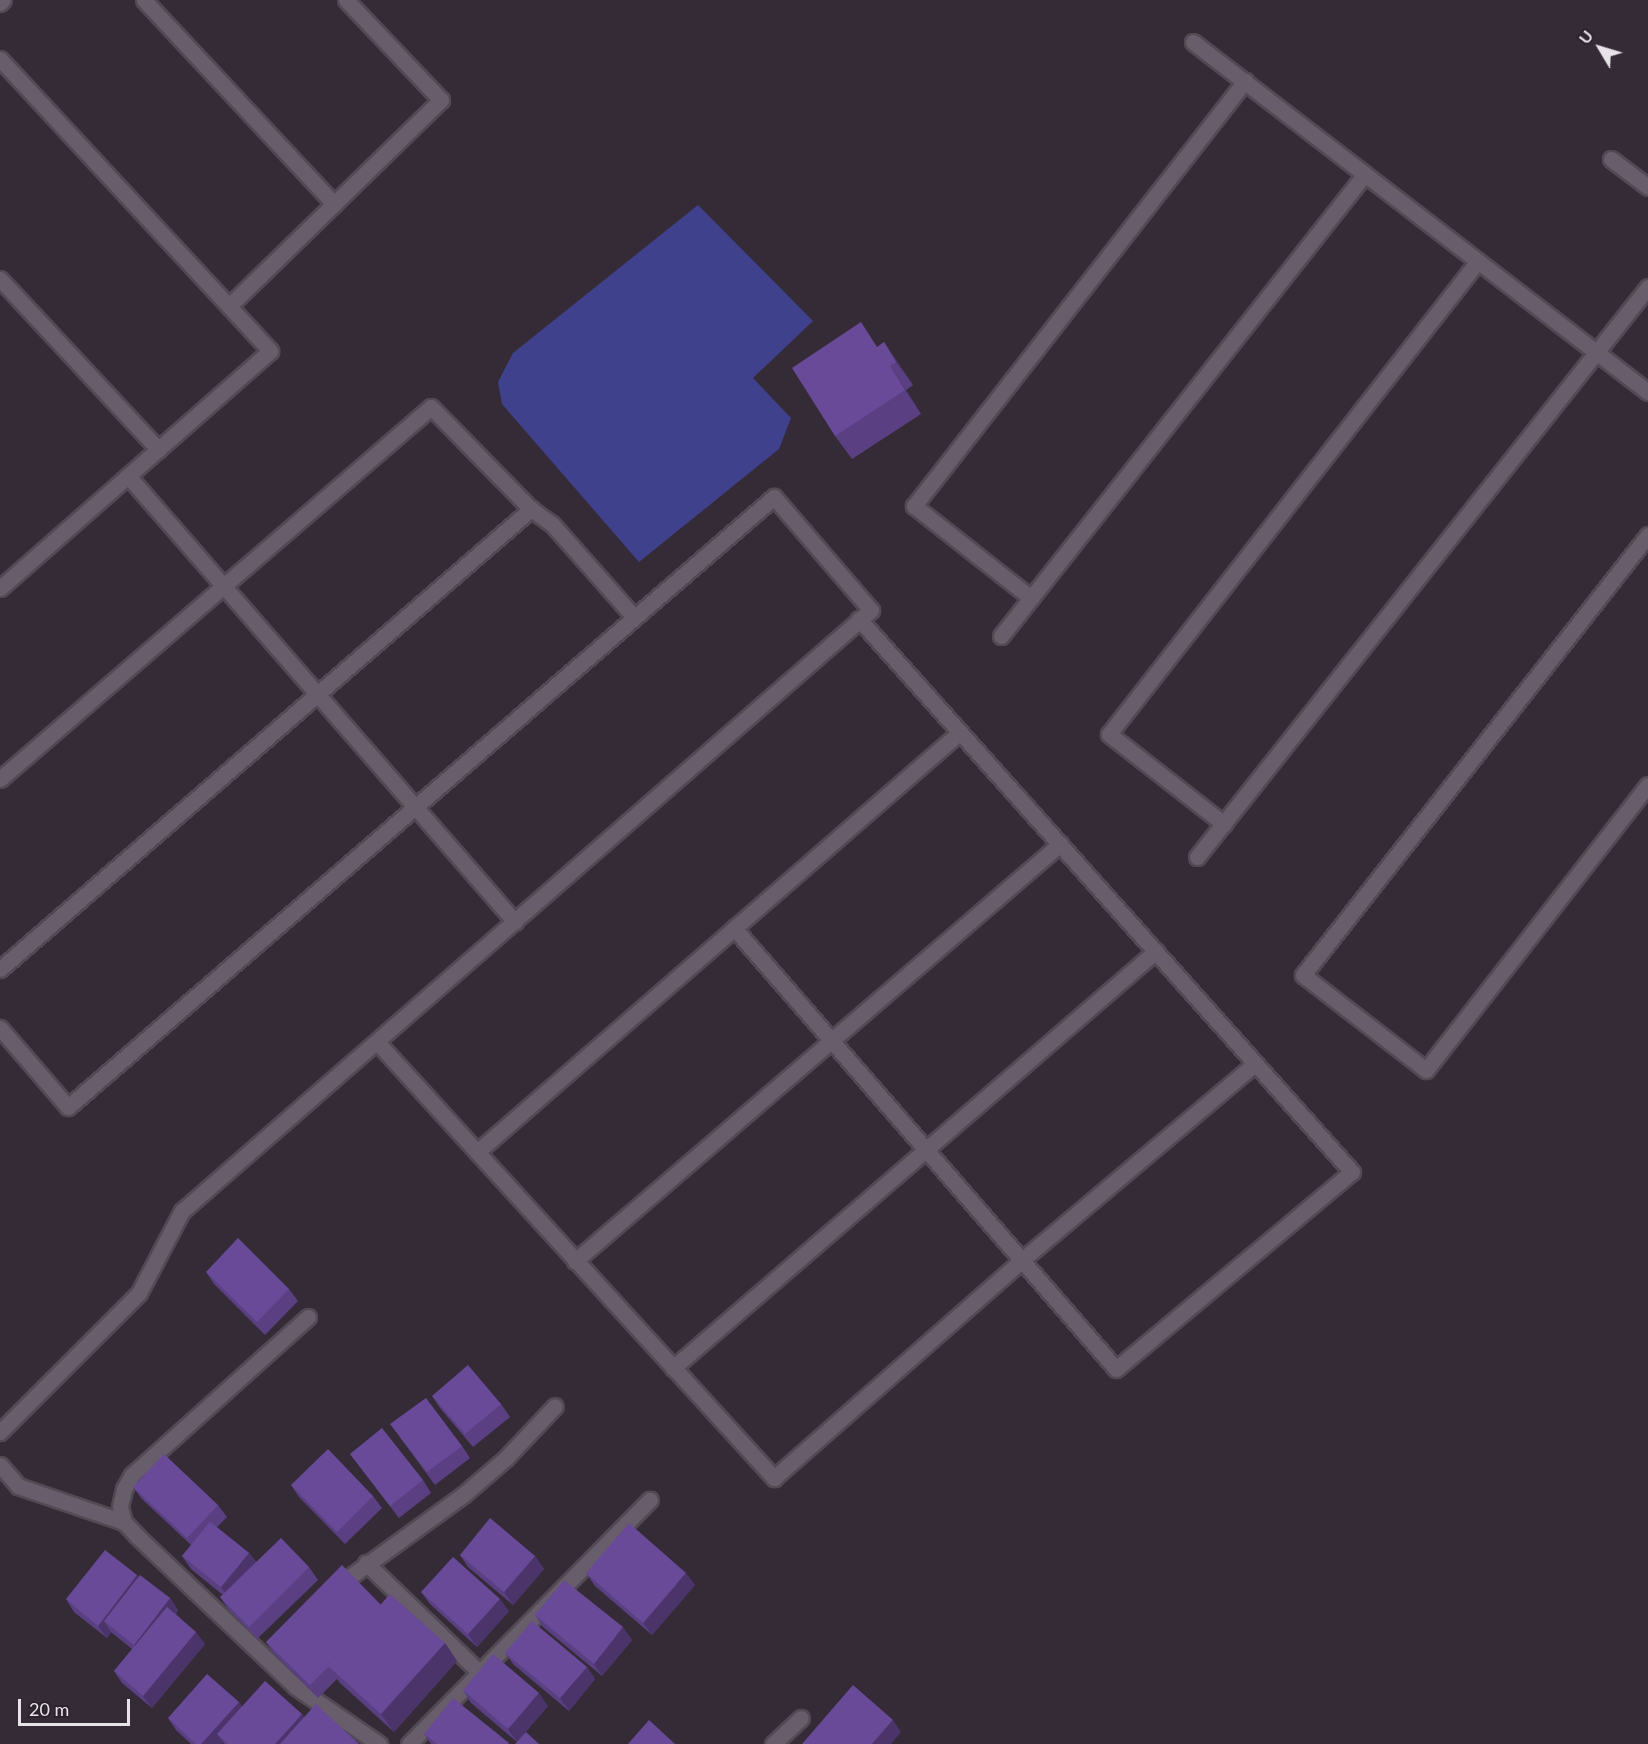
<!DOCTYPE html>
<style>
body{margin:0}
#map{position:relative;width:1648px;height:1744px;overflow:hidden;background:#352b37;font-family:Lato,sans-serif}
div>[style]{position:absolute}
.water>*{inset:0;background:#3f418d}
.roads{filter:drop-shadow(2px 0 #524a53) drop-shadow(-2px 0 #524a53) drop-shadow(0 2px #524a53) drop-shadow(0 -2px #524a53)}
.street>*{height:15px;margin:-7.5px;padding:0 7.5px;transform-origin:7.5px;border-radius:7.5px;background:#685d6a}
.wall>*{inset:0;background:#5a4083}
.shaded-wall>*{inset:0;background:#4a346a}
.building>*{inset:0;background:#694a98}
span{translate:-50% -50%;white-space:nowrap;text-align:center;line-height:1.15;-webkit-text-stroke:6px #2b222d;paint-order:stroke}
.north{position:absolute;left:1570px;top:18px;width:60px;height:60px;-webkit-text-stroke:4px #2b222d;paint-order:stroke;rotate:308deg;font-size:16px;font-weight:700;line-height:24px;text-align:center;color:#e8e2e9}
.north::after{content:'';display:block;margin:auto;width:21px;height:27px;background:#e8e2e9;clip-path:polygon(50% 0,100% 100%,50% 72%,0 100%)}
.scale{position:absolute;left:18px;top:1699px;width:112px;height:27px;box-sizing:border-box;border:3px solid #e8e2e9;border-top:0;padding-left:8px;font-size:18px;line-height:21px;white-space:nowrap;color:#e8e2e9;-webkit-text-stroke:4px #2b222d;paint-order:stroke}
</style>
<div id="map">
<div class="water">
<i style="clip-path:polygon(698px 205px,813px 321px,753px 378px,791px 418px,779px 449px,639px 562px,502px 404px,498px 382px,513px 353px)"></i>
</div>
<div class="roads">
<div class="street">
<i style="left:144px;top:0;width:279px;rotate:47deg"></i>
<i style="left:0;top:3px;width:4px;rotate:-45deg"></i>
<i style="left:1193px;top:42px;width:574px;rotate:37.57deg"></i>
<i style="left:0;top:59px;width:398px;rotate:47.2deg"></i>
<i style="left:270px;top:351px;width:359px;rotate:138.7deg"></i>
<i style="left:1611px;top:159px;width:46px;rotate:37.1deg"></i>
<i style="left:0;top:279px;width:233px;rotate:47.1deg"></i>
<i style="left:229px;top:306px;width:296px;rotate:-44.2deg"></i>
<i style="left:441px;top:100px;width:138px;rotate:-133.5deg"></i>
<i style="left:129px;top:477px;width:589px;rotate:49.06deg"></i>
<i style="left:1648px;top:535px;width:559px;rotate:128.1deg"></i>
<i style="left:1303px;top:975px;width:155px;rotate:37.7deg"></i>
<i style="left:1426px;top:1070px;width:361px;rotate:-52.1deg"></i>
<i style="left:1031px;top:598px;width:149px;rotate:-141.8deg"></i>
<i style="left:914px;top:506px;width:539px;rotate:-52.09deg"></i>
<i style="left:1001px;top:636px;width:588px;rotate:-51.77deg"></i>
<i style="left:0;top:779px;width:569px;rotate:-40.8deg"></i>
<i style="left:431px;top:407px;width:143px;rotate:45.6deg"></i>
<i style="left:531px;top:509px;width:26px;rotate:36deg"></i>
<i style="left:552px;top:524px;width:124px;rotate:48.6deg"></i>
<i style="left:1224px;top:824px;width:146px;rotate:-142deg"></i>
<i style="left:1109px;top:734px;width:600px;rotate:-52.04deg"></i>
<i style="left:1197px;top:857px;width:727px;rotate:-51.65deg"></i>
<i style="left:734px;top:928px;width:583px;rotate:49.1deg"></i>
<i style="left:1116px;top:1369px;width:307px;rotate:-39.9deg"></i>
<i style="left:1352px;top:1172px;width:741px;rotate:-131.72deg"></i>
<i style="left:0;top:969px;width:703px;rotate:-40.9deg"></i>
<i style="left:0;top:1028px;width:104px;rotate:49.3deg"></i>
<i style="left:68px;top:1107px;width:933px;rotate:-40.83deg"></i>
<i style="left:774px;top:497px;width:149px;rotate:49.4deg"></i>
<i style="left:871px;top:610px;width:914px;rotate:138.9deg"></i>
<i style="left:182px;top:1211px;width:93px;rotate:117.7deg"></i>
<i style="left:139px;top:1293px;width:197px;rotate:135deg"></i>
<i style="left:377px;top:1042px;width:590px;rotate:47.68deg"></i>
<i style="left:774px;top:1478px;width:330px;rotate:-41.3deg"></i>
<i style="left:1022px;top:1260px;width:304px;rotate:-40.1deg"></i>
<i style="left:477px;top:1152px;width:640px;rotate:-41.01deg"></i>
<i style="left:575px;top:1261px;width:640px;rotate:-40.69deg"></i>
<i style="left:308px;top:1317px;width:237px;rotate:138.1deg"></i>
<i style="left:132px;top:1475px;width:16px;rotate:120deg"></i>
<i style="left:124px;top:1489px;width:18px;rotate:103deg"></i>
<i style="left:120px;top:1507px;width:16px;rotate:75deg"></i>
<i style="left:124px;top:1522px;width:19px;rotate:47deg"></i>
<i style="left:137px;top:1536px;width:219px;rotate:43.5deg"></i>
<i style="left:296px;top:1687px;width:101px;rotate:34.5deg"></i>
<i style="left:673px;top:1368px;width:638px;rotate:-40.81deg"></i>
<i style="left:0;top:1465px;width:28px;rotate:49deg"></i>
<i style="left:18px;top:1486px;width:112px;rotate:18.8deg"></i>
<i style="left:366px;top:1563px;width:154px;rotate:43.9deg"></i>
<i style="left:336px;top:1587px;width:157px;rotate:-35.9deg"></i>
<i style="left:463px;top:1495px;width:57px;rotate:-40.7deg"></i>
<i style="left:506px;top:1458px;width:71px;rotate:-46.7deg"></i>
<i style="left:409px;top:1744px;width:343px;rotate:-45.4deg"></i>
<i style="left:773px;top:1744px;width:38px;rotate:-43deg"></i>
</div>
</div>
<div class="wall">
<i style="clip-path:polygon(884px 342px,900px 366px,913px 385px,906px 390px,921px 414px,852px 459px,835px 436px,878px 347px)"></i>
<i style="clip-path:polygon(206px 1272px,289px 1289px,298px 1301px,265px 1335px,214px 1284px)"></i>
<i style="clip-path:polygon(432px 1396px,501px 1404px,510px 1417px,473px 1447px,440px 1408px)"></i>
<i style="clip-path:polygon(399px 1436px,462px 1446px,470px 1458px,435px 1485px)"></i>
<i style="clip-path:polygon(350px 1454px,423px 1480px,431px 1493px,399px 1518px)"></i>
<i style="clip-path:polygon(291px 1485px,373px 1496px,382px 1508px,345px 1544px,299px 1497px)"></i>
<i style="clip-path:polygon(133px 1487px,218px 1505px,227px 1517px,217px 1527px,249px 1553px,256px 1562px,309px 1567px,318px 1580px,257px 1639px,229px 1610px,220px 1597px,223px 1595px,191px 1569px,182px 1556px,191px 1545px,142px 1499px)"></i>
<i style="clip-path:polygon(460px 1555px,535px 1556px,544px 1569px,513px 1605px,468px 1567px)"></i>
<i style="clip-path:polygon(586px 1573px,695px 1585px,652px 1635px,595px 1586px)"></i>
<i style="clip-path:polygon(138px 1577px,170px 1598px,178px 1610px,176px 1614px,205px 1644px,152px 1708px,122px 1683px,114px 1671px,132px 1649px,111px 1632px,107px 1638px,74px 1612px,66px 1599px)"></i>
<i style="clip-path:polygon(421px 1592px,509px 1611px,477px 1647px,430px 1604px)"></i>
<i style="clip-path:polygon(381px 1605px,445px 1643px,457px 1661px,394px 1732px,340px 1683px,337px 1679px,318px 1698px,274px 1654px,266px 1642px)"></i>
<i style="clip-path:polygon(535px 1615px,632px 1640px,602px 1676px,543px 1627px)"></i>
<i style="clip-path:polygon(505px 1653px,587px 1667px,595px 1679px,569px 1711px,514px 1665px)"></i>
<i style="clip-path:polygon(463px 1690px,548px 1706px,517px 1742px,471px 1703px)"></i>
<i style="clip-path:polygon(239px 1702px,242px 1707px,304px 1717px,359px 1744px,224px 1744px,223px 1742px,221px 1744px,191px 1744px,176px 1730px,168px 1718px)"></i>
<i style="clip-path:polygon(424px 1734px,508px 1744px,431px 1744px)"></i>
</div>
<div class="shaded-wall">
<i style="clip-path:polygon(884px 342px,900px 366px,913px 385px,896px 362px)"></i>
<i style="clip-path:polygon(890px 366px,906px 390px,921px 414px,905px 390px)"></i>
<i style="clip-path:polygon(249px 1553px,257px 1565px,229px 1600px,221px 1587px)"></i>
<i style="clip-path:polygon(535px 1556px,544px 1569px,513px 1605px,504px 1592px)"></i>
<i style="clip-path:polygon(686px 1573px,695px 1585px,652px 1635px,643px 1623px)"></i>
<i style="clip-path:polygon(137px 1575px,146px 1587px,104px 1621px,111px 1632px,107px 1638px,98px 1626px)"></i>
<i style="clip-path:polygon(170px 1598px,178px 1610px,143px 1657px,134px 1645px)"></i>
<i style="clip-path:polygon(500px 1599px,509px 1611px,477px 1647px,468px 1634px)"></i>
<i style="clip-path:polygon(623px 1627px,632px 1640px,602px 1676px,594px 1664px)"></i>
<i style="clip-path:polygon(196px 1632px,205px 1644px,152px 1708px,143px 1696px)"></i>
<i style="clip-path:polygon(445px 1643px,457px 1661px,394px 1732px,381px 1714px)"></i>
<i style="clip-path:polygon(587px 1667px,595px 1679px,569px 1711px,560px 1698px)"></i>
<i style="clip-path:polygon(539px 1693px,548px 1706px,517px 1742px,508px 1729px)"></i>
<i style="clip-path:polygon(239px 1702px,247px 1715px,217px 1734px,223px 1742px,221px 1744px,201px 1744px)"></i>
<i style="clip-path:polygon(302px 1714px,311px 1726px,295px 1744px,275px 1744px)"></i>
<i style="clip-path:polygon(893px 1720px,901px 1732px,891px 1744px,872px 1744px)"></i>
</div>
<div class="building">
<i style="clip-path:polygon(861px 322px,877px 347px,884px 342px,896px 362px,890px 366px,905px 390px,835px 436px,792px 368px)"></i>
<i style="clip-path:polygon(238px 1238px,289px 1289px,257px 1322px,206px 1272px)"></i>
<i style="clip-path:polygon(468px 1365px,501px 1404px,465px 1434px,432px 1396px)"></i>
<i style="clip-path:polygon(426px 1398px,462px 1446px,427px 1472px,390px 1424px)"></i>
<i style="clip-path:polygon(382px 1428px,423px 1480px,390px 1506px,350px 1454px)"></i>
<i style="clip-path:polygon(328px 1449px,373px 1496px,337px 1532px,291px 1485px)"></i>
<i style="clip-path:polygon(164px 1454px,218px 1505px,187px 1538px,133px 1487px)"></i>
<i style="clip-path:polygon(490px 1518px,535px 1556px,504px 1592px,460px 1555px)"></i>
<i style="clip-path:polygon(210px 1522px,249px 1553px,221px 1587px,182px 1556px)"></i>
<i style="clip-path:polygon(629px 1523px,686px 1573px,643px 1623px,586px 1573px)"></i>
<i style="clip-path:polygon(281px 1538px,309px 1567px,249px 1627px,220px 1597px)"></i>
<i style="clip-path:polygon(105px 1550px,137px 1575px,98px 1626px,66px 1599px)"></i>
<i style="clip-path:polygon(453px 1557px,500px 1599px,468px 1634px,421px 1592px)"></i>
<i style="clip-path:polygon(342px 1565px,381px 1605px,327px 1665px,329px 1666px,310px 1685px,266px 1642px)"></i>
<i style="clip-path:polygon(140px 1575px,170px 1598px,134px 1645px,104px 1621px)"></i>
<i style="clip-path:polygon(564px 1580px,623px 1627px,594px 1664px,535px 1615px)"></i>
<i style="clip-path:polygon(390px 1594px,445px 1643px,381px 1714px,327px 1665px)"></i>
<i style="clip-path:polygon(167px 1607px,196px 1632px,143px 1696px,114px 1671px)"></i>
<i style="clip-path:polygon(532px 1621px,587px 1667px,560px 1698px,505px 1653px)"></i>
<i style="clip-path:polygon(493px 1654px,539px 1693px,508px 1729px,463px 1690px)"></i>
<i style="clip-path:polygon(207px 1674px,239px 1702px,201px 1744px,196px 1744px,168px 1718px)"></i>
<i style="clip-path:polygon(265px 1681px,302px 1714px,275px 1744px,228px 1744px,217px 1734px)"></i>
<i style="clip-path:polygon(853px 1685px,893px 1720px,872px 1744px,802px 1744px)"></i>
<i style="clip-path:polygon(453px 1698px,509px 1743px,508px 1744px,437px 1744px,424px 1734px)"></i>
<i style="clip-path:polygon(316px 1704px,359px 1744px,280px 1744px)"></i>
<i style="clip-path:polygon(649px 1720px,675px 1744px,628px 1744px)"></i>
<i style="clip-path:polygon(526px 1732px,539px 1744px,515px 1744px)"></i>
</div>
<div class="north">U</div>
<div class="scale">20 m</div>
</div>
